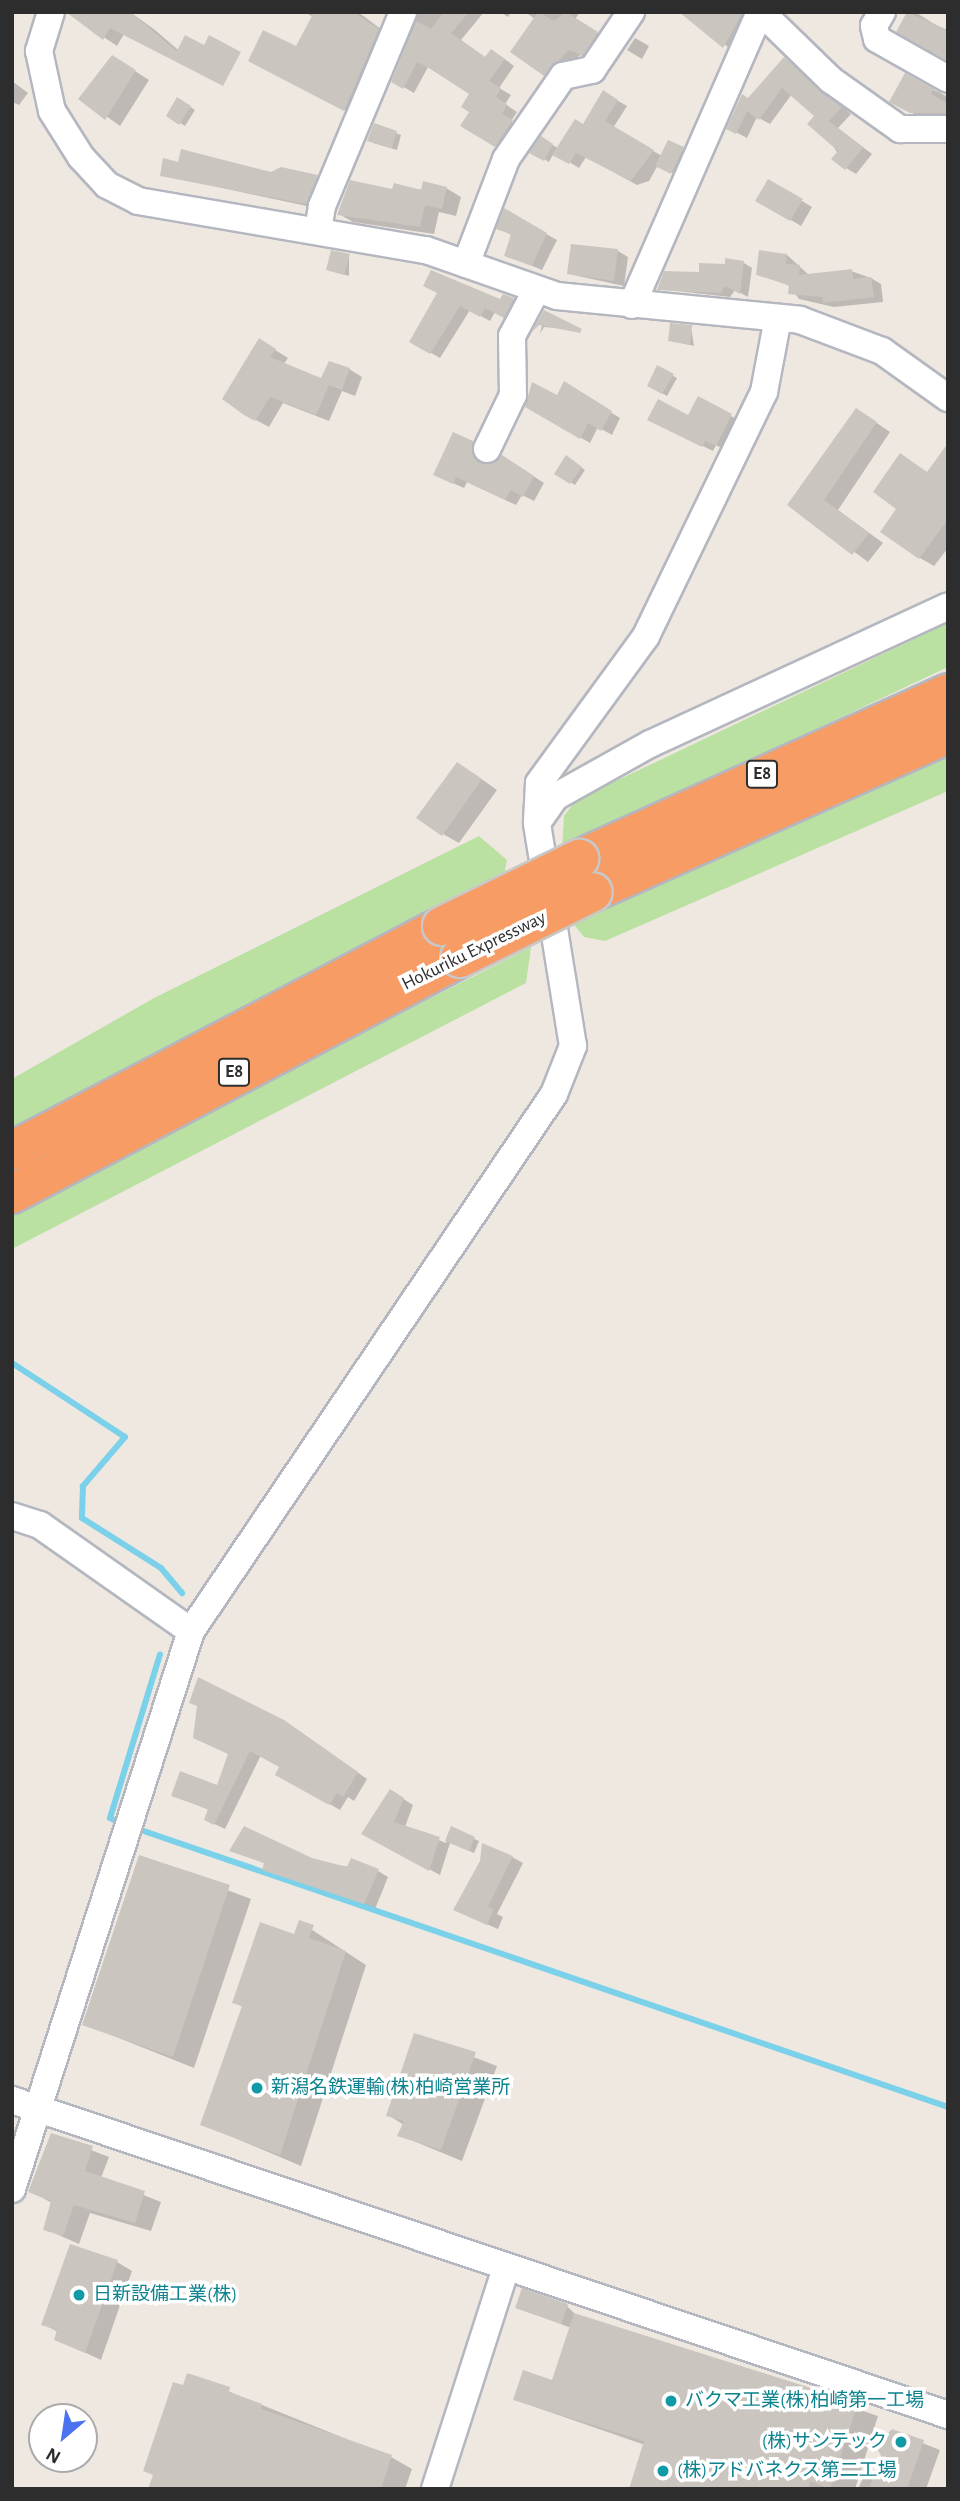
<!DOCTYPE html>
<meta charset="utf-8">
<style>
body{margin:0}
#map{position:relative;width:960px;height:2501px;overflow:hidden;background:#eee8e1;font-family:"Alegreya Sans","Noto Sans JP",sans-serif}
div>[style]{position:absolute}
.green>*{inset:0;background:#bae1a1}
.shadow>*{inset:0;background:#0003}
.stream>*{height:6px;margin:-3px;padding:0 3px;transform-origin:3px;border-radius:3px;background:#7bd1e9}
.building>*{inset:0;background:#cac6bf}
.roads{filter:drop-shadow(2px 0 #b4b7c0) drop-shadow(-2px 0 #b4b7c0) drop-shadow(0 2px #b4b7c0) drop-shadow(0 -2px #b4b7c0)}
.minor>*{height:26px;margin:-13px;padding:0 13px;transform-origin:13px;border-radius:13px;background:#fff}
.highway>*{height:38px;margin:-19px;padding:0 19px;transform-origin:19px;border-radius:19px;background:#f69c64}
.bridges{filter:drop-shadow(2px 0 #c8c8c8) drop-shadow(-2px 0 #c8c8c8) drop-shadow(0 2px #c8c8c8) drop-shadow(0 -2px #c8c8c8)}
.highway-bridge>*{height:38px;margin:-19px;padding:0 19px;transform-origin:19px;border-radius:19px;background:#f69c64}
.dots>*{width:19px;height:19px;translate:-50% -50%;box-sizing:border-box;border:4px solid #fff;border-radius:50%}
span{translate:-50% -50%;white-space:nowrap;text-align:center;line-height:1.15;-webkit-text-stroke:7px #fff;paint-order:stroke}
.shield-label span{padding:2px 5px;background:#fff;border:2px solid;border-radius:5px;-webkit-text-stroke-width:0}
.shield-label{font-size:18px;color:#2d2d2d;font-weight:700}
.street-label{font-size:19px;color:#2d2d2d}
.culture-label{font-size:19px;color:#0d838f}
.left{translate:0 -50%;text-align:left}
.right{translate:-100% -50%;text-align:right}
.frame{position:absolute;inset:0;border:14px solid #2d2d2d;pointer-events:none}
.north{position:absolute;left:28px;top:2403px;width:70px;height:70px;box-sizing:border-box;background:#fff;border:2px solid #ababab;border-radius:50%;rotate:209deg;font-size:19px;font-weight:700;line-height:28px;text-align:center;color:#2d2d2d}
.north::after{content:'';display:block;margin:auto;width:24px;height:32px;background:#4b72f1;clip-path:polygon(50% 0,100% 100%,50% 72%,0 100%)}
</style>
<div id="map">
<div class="green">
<i style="clip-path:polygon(948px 623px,948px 667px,562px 849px,564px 816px,576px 800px)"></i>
<i style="clip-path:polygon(948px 756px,948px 791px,605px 941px,584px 937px,572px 922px)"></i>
<i style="clip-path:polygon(479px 836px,507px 860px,504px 875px,12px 1130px,12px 1079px,154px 998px)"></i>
<i style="clip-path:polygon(531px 947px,526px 983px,12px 1249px,12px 1216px,69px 1182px)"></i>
</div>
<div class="shadow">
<i style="clip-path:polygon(130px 12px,155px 30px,191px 61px,124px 34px,117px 46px,74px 17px)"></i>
<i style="clip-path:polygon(305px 12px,358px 12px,393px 38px,359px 117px,264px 69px,296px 48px,313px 17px)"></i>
<i style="clip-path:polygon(418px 12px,484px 12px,461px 40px,486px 58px,502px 57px,514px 66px,499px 88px,511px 95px,505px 104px,517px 112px,511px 121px,523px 128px,506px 152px,463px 125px,471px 111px,471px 93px,428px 67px,414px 93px,393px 81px)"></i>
<i style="clip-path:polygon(500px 12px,511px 12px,508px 17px)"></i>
<i style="clip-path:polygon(525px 12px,580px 12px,575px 19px,608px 40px,594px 61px,580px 55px,556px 80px,545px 74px,535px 19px)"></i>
<i style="clip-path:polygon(684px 12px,744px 12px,752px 19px,734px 52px)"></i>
<i style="clip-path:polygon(909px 12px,915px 12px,947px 32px,899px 31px)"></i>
<i style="clip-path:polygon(635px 38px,649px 46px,642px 59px,627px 50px)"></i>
<i style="clip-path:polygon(785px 59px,851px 114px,838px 128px,872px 154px,856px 174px,846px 168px,816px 116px,792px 94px,770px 124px,757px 117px,747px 138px,728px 128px)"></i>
<i style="clip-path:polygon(127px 66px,149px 80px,120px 126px,81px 98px)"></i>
<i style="clip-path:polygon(905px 75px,948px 97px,948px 119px,923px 119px,891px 101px)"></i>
<i style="clip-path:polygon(12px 81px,28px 93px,19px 105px,12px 102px)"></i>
<i style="clip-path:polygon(604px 93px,627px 106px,613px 128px,662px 156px,683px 149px,693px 155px,682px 178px,658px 165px,649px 181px,637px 185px,586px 157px,579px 168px,554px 153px,549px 162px,532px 152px,541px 139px,558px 148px,584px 126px)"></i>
<i style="clip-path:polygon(178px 99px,195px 110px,185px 126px,168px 116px)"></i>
<i style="clip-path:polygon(375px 126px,401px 135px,397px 150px,373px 143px)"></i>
<i style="clip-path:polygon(179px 164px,317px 177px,327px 182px,316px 208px,162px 175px)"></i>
<i style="clip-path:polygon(769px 181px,812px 207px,801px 226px,758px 200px)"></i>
<i style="clip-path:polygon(446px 188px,461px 197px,456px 216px,439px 212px,434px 234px,353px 222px,339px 214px,393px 191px)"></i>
<i style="clip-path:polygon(505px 211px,557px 240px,542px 270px,506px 255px,513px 236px,498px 228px)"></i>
<i style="clip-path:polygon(618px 251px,628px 257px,624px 286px,569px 274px)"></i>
<i style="clip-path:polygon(787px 255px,809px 275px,851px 271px,871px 278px,881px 284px,883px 302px,834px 307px,799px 299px,790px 286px,758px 274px)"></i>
<i style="clip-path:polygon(349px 256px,349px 276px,333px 271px)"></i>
<i style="clip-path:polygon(744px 263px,752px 268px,748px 297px,735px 290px,730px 297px,659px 289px)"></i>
<i style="clip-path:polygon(439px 292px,501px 301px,504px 296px,523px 305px,514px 322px,495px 312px,490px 321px,470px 310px,440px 358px,412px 342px)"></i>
<i style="clip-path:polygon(545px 312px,580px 330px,544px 327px,540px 334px)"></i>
<i style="clip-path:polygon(691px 327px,694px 346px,670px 340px)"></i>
<i style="clip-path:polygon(259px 340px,288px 358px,283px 365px,322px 381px,349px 369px,362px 377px,355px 396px,342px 391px,329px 421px,283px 403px,269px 427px,256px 420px,225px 398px)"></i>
<i style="clip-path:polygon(658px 368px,677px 378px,667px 396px,649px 386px)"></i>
<i style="clip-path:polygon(565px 384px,620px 418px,612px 435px,598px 427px,590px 443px,527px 406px,558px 397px)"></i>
<i style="clip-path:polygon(698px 398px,742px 422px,727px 451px,716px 445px,713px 451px,660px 425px,688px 417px)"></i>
<i style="clip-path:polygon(871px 419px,890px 432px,838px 510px,883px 543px,868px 562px,790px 505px)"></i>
<i style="clip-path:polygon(472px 443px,483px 449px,488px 464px,513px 463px,544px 483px,534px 501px,522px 495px,516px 505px,467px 482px,464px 488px,446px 480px)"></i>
<i style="clip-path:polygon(900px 455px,928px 473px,948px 459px,948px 548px,934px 566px,920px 558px,899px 509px)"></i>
<i style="clip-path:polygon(571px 460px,585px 470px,575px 485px,556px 473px)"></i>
<i style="clip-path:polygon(473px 773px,497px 790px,459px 843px,443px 834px)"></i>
<i style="clip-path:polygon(295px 1729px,367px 1779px,354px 1801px,348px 1797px,340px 1810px,278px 1774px,282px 1767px,261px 1755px,225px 1829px,206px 1820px,209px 1810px,173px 1795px,218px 1787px,229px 1754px)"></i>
<i style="clip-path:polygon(391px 1791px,413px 1805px,405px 1827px,446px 1843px,452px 1829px,479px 1841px,474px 1853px,450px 1843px,440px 1875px,364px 1834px)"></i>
<i style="clip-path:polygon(232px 1850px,378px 1871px,388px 1877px,375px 1909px,274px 1875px,266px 1864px)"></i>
<i style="clip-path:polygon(140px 1857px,251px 1899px,194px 2068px,84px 2024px)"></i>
<i style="clip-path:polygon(512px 1857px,523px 1863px,497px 1914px,503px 1917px,498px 1929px,466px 1915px)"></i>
<i style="clip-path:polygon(300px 1922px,366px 1965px,301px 2166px,202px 2124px,243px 2007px,234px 2002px,295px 1936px)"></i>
<i style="clip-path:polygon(415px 2035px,497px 2066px,462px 2161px,399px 2135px,404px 2125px,388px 2115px)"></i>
<i style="clip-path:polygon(52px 2135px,109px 2157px,101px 2178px,161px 2202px,151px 2231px,90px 2213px,79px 2244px,45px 2229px,52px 2203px,30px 2191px)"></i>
<i style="clip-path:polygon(117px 2262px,132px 2271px,101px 2360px,56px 2339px,58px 2332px,43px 2324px)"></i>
<i style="clip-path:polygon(567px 2306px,576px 2315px,878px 2416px,855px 2489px,630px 2489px,645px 2445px,515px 2400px,553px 2382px,571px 2328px,517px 2307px)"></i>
<i style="clip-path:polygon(188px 2375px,391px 2457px,412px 2469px,405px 2489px,150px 2489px)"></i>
<i style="clip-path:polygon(892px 2431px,940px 2450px,926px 2489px,858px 2489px,864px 2476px,874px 2480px)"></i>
</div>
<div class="stream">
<i style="left:12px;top:1363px;width:135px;rotate:33.2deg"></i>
<i style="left:125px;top:1437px;width:65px;rotate:130.6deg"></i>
<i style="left:83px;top:1486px;width:32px;rotate:92deg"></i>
<i style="left:82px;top:1518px;width:93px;rotate:32.3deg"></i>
<i style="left:161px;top:1568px;width:33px;rotate:50deg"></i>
<i style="left:121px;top:1823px;width:12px;rotate:-156deg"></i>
<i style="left:110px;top:1818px;width:171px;rotate:-73deg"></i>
<i style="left:135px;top:1828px;width:860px;rotate:18.94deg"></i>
</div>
<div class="building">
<i style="clip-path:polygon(66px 12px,130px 12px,177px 51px,185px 35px,204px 45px,209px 35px,241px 52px,223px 86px,110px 28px,103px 40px)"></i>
<i style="clip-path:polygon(314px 12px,353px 12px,379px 29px,344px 111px,248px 61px,263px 30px,296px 46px)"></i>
<i style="clip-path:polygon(444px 12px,469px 12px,451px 33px,485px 57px,491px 49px,505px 59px,489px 81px,501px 88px,496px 97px,507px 104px,502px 114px,513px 120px,495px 147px,460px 126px,469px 112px,461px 107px,469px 94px,429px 68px,417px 62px,403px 89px,391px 82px,416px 21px,431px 29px)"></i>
<i style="clip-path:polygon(538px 12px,554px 21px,566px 12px,598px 32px,583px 56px,569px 50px,544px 76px,510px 52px)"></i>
<i style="clip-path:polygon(679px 12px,743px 12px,723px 48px)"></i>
<i style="clip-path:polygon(907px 12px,948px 30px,948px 61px,896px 32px)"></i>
<i style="clip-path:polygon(112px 55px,136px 70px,105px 120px,78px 99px)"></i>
<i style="clip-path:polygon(784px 57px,842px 107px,829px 121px,863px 148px,845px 170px,831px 159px,838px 151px,807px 124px,814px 116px,782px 88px,759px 120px,747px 111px,736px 134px,726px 129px,742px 94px,748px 98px)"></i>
<i style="clip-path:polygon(905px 73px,934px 89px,931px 94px,948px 104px,948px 113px,910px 113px,889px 102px)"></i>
<i style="clip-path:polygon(603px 90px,618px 100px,605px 121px,654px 150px,631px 181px,576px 153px,569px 164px,552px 155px,575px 119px,583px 124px)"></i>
<i style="clip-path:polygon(177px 97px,191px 106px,179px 125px,166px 116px)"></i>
<i style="clip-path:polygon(374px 123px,397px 131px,392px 148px,367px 141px)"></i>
<i style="clip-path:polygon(541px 136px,553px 144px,544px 161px,529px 153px)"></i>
<i style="clip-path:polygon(668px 140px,684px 147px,671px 174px,655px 166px)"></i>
<i style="clip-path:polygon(181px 149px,271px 172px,281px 167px,318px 175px,306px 204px,160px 176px,163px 158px,178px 162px)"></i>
<i style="clip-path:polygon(768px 179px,803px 199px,790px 221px,755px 201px)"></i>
<i style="clip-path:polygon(350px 180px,392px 189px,394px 183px,421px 190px,423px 181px,447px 187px,442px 209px,425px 205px,420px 227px,337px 215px)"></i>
<i style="clip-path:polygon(504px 208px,547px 233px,532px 266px,504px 256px,511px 234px,496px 229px)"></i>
<i style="clip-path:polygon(571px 244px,618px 249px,614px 281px,567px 274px)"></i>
<i style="clip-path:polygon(331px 250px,350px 254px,344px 275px,326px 270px)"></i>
<i style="clip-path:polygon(759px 250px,787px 254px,786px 264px,800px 265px,799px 275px,852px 269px,853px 279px,871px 277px,874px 297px,823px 303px,822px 297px,788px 294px,789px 285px,756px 275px)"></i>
<i style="clip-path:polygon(725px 258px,744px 261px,740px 294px,725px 286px,721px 293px,657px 290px,664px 271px,699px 272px,699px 263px,725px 264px)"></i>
<i style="clip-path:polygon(431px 270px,500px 299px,503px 294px,514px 298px,504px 318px,485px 308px,480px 317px,460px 306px,430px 354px,409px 342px,437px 293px,423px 286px)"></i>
<i style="clip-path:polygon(544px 310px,582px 329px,580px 333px,539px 325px,532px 332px)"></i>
<i style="clip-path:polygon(670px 323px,692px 325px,690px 345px,668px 341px)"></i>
<i style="clip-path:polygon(259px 338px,276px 349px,270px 357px,321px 378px,329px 361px,350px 368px,342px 390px,329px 385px,316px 415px,270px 397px,255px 421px,244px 415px,222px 399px)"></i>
<i style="clip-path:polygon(657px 365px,674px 374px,662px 394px,647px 386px)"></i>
<i style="clip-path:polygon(564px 381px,612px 411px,601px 431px,588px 423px,580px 439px,525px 407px,532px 382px,557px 395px)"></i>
<i style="clip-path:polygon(698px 396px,732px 414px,716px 446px,705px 441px,702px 447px,647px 420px,658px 399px,688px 415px)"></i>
<i style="clip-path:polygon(856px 408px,877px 422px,824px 500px,869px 533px,852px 555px,787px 505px)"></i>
<i style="clip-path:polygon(453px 432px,473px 441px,480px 463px,495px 462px,502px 455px,534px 476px,523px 497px,511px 490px,505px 500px,456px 477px,453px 484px,433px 475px)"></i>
<i style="clip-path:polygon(948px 443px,948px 519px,919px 559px,880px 532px,896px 509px,873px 492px,900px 453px,927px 472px)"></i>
<i style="clip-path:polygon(566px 455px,582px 467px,570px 484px,554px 474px)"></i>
<i style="clip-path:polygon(457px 762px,482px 779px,442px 836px,416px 818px)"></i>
<i style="clip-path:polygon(198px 1677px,284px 1720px,358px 1772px,343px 1797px,337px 1793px,329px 1805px,275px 1775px,279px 1767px,250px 1751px,214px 1825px,204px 1820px,208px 1809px,171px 1796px,180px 1771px,217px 1785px,228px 1754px,193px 1738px,197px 1706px,189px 1703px)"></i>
<i style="clip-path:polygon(390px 1789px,404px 1798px,394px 1822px,440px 1837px,429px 1871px,361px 1834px)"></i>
<i style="clip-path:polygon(244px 1826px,312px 1858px,347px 1867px,351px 1858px,379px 1869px,364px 1904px,262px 1870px,264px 1863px,229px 1851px)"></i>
<i style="clip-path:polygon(451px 1826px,475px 1837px,469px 1851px,445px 1841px)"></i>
<i style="clip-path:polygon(482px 1843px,513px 1856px,488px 1907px,494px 1909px,487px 1925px,453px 1910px,480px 1861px)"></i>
<i style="clip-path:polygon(139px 1855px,230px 1885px,173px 2057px,82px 2025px)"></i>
<i style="clip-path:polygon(299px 1920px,314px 1925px,309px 1938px,346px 1951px,280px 2155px,200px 2125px,242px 2006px,232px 2003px,260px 1922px,294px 1934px)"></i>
<i style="clip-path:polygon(414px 2033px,476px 2052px,441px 2150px,397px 2136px,404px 2121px,386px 2116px)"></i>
<i style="clip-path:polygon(51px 2133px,93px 2146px,85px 2171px,145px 2191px,135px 2223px,74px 2205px,63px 2236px,43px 2230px,51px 2201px,28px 2192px)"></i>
<i style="clip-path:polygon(70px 2244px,118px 2260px,85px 2353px,54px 2340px,57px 2330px,41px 2325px)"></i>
<i style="clip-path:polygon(522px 2288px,568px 2304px,561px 2324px,515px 2308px)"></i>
<i style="clip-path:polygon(574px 2313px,858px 2403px,830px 2489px,810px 2481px,808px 2489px,629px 2489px,644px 2441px,513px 2400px,523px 2370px,552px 2380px)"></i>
<i style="clip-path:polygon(187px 2373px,230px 2387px,229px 2392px,262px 2404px,261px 2409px,392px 2455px,381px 2489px,148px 2489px,153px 2475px,143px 2471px,173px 2382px,183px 2385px)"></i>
<i style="clip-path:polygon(892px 2429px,924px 2440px,907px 2489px,869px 2489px,881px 2456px,876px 2446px)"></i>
</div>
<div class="roads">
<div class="minor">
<i style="left:51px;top:12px;width:41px;rotate:107.1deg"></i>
<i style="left:39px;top:51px;width:61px;rotate:77.8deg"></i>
<i style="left:52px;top:111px;width:54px;rotate:57.8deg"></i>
<i style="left:81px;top:157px;width:38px;rotate:47deg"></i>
<i style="left:107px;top:185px;width:35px;rotate:27deg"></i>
<i style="left:138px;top:201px;width:292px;rotate:9.7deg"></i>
<i style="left:426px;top:250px;width:139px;rotate:19.3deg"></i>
<i style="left:557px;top:296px;width:244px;rotate:5.6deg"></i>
<i style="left:800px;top:320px;width:88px;rotate:20.7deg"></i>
<i style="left:882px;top:351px;width:81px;rotate:35.5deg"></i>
<i style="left:761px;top:12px;width:98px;rotate:44.2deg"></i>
<i style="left:831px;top:80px;width:85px;rotate:35.4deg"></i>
<i style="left:900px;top:129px;width:48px"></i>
<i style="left:882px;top:12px;width:16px;rotate:120deg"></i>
<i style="left:874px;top:26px;width:13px;rotate:77deg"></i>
<i style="left:877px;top:39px;width:81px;rotate:29.4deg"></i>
<i style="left:318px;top:231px;width:25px;rotate:-81deg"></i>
<i style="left:322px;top:206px;width:210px;rotate:-67.3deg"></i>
<i style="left:466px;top:264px;width:112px;rotate:-69.1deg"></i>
<i style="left:506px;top:159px;width:101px;rotate:-55.5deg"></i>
<i style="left:563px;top:76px;width:30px;rotate:-12deg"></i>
<i style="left:592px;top:70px;width:70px;rotate:-56.1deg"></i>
<i style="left:632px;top:305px;width:320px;rotate:-66.4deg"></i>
<i style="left:487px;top:449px;width:60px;rotate:-64.3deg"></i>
<i style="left:513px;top:395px;width:59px;rotate:-91deg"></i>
<i style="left:512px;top:336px;width:53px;rotate:-62deg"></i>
<i style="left:537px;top:821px;width:38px;rotate:-87deg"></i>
<i style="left:539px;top:783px;width:182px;rotate:-53.9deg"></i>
<i style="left:646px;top:636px;width:271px;rotate:-64.2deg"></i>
<i style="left:764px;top:392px;width:75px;rotate:-79.3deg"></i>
<i style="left:12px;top:1516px;width:29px;rotate:18deg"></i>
<i style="left:40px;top:1525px;width:184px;rotate:35.1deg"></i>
<i style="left:12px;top:2100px;width:988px;rotate:18.6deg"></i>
<i style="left:12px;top:2189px;width:586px;rotate:-72.21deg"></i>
<i style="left:191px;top:1631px;width:648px;rotate:-55.94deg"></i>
<i style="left:554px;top:1094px;width:52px;rotate:-68.4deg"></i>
<i style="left:573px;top:1046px;width:226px;rotate:-99.2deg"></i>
<i style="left:537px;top:823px;width:32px;rotate:-55deg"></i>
<i style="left:555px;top:797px;width:109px;rotate:-29.2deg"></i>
<i style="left:650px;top:744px;width:328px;rotate:-24.8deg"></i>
<i style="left:435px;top:2489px;width:229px;rotate:-72.2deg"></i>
</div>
<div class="highway">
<i style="left:579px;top:859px;width:405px;rotate:-24.2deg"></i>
<i style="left:593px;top:892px;width:389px;rotate:-24deg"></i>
<i style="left:12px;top:1151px;width:485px;rotate:-27.6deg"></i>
<i style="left:12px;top:1194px;width:506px;rotate:-27.78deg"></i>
</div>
</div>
<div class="bridges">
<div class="highway-bridge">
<i style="left:442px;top:926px;width:153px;rotate:-26.1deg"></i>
<i style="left:460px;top:958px;width:148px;rotate:-26.4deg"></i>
</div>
</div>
<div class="dots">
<i style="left:257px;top:2088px;background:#0f9aa8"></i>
<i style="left:79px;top:2295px;background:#0f9aa8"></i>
<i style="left:671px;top:2401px;background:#0f9aa8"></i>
<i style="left:901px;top:2442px;background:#0f9aa8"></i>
<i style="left:663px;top:2471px;background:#0f9aa8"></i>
</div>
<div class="shield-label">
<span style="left:762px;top:774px">E8</span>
<span style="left:234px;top:1072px">E8</span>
</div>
<div class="street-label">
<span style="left:474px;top:951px;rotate:-26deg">Hokuriku Expressway</span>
</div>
<div class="culture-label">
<span class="left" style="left:271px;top:2088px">新潟名鉄運輸(株)柏崎営業所</span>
<span class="left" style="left:93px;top:2295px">日新設備工業(株)</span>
<span class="left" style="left:685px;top:2401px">バクマ工業(株)柏崎第一工場</span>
<span class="right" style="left:887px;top:2442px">(株)サンテック</span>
<span class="left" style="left:677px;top:2471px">(株)アドバネクス第二工場</span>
</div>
<div class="frame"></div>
<div class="north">N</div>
</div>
